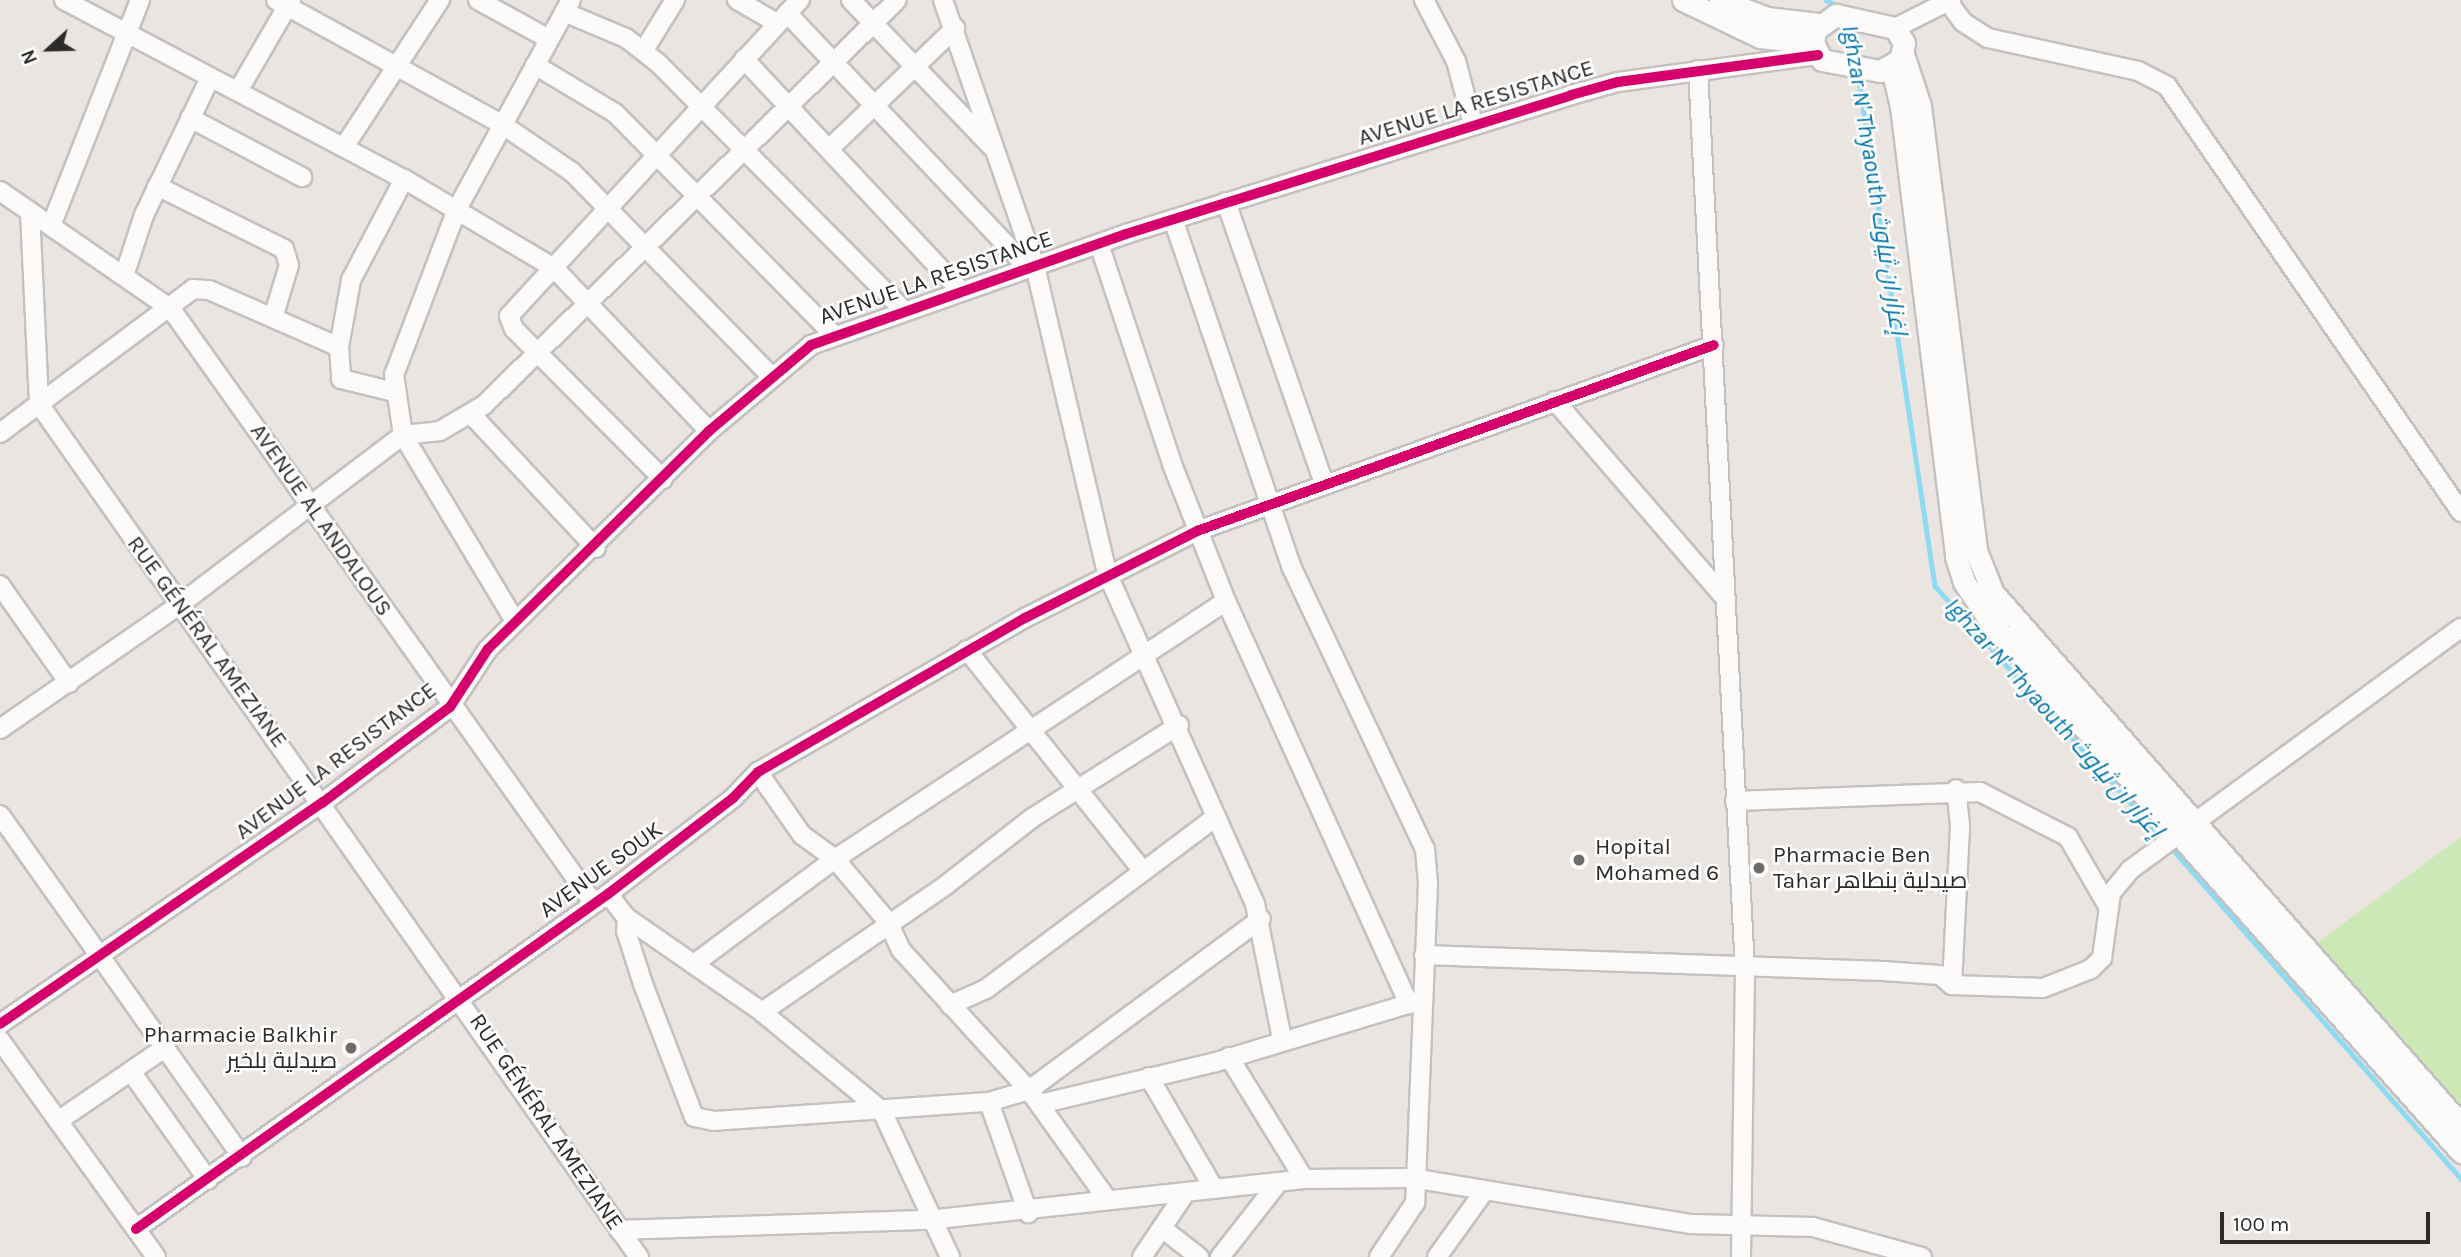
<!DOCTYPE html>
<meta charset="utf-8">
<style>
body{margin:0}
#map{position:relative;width:2461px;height:1257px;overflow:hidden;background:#eae5e0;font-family:Karla,Cairo,sans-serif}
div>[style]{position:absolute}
.green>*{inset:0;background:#cce8b6}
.stream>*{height:4.5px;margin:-2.25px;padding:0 2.25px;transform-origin:2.25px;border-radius:2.25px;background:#8edaf2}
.roads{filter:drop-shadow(2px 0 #c3c1c2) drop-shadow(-2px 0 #c3c1c2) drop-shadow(0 2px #c3c1c2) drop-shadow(0 -2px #c3c1c2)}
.minor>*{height:18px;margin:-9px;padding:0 9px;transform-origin:9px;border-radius:9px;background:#fcfbfa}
.tertiary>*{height:21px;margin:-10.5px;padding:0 10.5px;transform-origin:10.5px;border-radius:10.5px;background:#fcfbfa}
.cycleway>*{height:10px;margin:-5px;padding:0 5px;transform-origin:5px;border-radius:5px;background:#d6006c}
.dots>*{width:19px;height:19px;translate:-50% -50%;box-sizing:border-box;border:4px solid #fff;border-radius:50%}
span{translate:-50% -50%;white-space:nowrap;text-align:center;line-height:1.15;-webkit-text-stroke:5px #fff;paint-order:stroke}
.street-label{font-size:23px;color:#2b2b2b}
.poi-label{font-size:23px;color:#2b2b2b}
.left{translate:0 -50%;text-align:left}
.right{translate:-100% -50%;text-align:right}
.water-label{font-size:24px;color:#0174a9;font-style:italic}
.north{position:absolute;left:14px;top:14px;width:70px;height:70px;-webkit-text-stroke:5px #fff;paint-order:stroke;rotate:248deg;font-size:19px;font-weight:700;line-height:28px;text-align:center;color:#2b2b2b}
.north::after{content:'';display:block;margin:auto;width:24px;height:32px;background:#2b2b2b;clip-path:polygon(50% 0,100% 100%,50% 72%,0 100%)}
.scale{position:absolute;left:2220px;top:1212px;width:210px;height:32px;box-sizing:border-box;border:4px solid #2b2b2b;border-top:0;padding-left:9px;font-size:21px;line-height:24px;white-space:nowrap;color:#2b2b2b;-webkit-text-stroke:5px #fff;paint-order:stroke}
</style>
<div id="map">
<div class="green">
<i style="clip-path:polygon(2461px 837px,2461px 1107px,2314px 945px)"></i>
</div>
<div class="stream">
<i style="left:1826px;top:0;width:15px;rotate:28deg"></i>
<i style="left:1850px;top:24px;width:37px;rotate:81deg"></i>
<i style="left:1858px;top:73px;width:519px;rotate:81.46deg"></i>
<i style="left:1935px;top:586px;width:341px;rotate:48deg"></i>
<i style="left:2169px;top:845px;width:444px;rotate:48.8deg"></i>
</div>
<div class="roads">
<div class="minor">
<i style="left:64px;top:0;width:384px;rotate:27.8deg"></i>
<i style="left:404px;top:179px;width:174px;rotate:30.7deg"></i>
<i style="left:554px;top:268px;width:225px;rotate:46.4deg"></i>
<i style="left:276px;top:0;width:259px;rotate:28.8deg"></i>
<i style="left:503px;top:125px;width:83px;rotate:34.3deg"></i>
<i style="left:572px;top:172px;width:285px;rotate:45.7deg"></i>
<i style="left:478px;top:0;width:81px;rotate:28.8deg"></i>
<i style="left:737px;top:0;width:46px;rotate:29.9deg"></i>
<i style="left:851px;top:0;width:207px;rotate:46.2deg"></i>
<i style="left:943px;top:0;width:281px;rotate:70.9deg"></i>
<i style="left:1035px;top:266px;width:315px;rotate:76.8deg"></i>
<i style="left:1107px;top:573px;width:363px;rotate:65.9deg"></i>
<i style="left:1255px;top:904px;width:138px;rotate:78.7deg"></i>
<i style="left:1424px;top:0;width:69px;rotate:62.3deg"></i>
<i style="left:1456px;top:61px;width:65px;rotate:74.9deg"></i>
<i style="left:1947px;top:0;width:27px;rotate:54deg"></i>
<i style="left:1963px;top:22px;width:30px;rotate:33deg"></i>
<i style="left:1988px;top:38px;width:154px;rotate:12.4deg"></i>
<i style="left:2138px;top:71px;width:33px;rotate:27deg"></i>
<i style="left:2167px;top:86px;width:518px;rotate:55.39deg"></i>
<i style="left:564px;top:12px;width:67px;rotate:22.8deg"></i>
<i style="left:626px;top:38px;width:39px;rotate:38deg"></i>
<i style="left:657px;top:62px;width:348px;rotate:45.2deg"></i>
<i style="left:787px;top:13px;width:351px;rotate:46.6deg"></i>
<i style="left:1895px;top:28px;width:63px;rotate:-26.6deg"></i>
<i style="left:644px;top:50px;width:59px;rotate:-58.2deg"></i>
<i style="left:744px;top:59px;width:316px;rotate:46.9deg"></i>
<i style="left:535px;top:65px;width:93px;rotate:31deg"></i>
<i style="left:615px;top:113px;width:310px;rotate:45.4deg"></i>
<i style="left:1698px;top:70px;width:900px;rotate:87.01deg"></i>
<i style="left:1745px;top:969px;width:288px;rotate:90.8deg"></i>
<i style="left:238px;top:91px;width:105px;rotate:-59.8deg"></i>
<i style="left:190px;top:118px;width:127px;rotate:27.8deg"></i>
<i style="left:344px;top:147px;width:176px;rotate:-56.9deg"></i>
<i style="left:829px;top:149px;width:175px;rotate:-43.8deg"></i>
<i style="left:157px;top:186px;width:142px;rotate:26.4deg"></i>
<i style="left:284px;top:249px;width:17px;rotate:73deg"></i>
<i style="left:289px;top:265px;width:55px;rotate:106.8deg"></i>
<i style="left:0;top:191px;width:208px;rotate:34.6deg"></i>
<i style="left:171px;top:309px;width:726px;rotate:54.58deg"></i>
<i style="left:1226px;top:202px;width:299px;rotate:70.8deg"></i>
<i style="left:30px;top:212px;width:192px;rotate:87.3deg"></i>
<i style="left:39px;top:404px;width:1043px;rotate:54.88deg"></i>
<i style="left:1173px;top:219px;width:367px;rotate:71.2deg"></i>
<i style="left:1291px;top:566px;width:313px;rotate:64.7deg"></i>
<i style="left:1425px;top:849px;width:34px;rotate:85deg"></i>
<i style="left:1428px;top:883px;width:320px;rotate:92.3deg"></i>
<i style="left:1415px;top:1203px;width:65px;rotate:123.7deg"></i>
<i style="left:51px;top:226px;width:243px;rotate:-68.5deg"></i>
<i style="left:1099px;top:244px;width:232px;rotate:71.6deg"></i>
<i style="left:1172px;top:464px;width:147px;rotate:68.5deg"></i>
<i style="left:1226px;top:601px;width:443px;rotate:65.6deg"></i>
<i style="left:125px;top:273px;width:61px;rotate:-71.9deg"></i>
<i style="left:144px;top:215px;width:152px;rotate:-64.3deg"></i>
<i style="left:339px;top:347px;width:32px;rotate:86deg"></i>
<i style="left:341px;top:379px;width:55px;rotate:13.8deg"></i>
<i style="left:1555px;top:401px;width:259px;rotate:49.2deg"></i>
<i style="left:471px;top:414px;width:183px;rotate:47deg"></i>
<i style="left:0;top:433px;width:241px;rotate:-36.7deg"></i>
<i style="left:193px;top:289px;width:16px;rotate:4deg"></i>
<i style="left:209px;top:290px;width:142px;rotate:23.7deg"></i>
<i style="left:339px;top:347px;width:68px;rotate:-79.8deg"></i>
<i style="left:351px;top:280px;width:114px;rotate:-62.3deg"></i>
<i style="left:663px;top:479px;width:211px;rotate:-134.8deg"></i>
<i style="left:514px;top:329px;width:14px;rotate:-111deg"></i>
<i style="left:509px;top:316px;width:430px;rotate:-47.4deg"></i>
<i style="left:0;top:585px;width:120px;rotate:54.9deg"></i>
<i style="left:515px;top:621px;width:217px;rotate:-121.1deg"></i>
<i style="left:403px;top:435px;width:61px;rotate:-98.5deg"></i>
<i style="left:394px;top:375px;width:178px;rotate:-69.2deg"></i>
<i style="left:457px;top:209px;width:238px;rotate:-61.4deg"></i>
<i style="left:967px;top:650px;width:281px;rotate:51.5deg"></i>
<i style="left:0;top:729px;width:218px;rotate:-34.7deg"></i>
<i style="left:179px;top:605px;width:281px;rotate:-37.2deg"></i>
<i style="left:403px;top:435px;width:37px;rotate:-6deg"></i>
<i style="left:440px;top:431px;width:51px;rotate:-30.6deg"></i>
<i style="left:484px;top:405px;width:578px;rotate:-44.44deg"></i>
<i style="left:758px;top:772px;width:77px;rotate:55.1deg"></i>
<i style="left:802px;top:835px;width:41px;rotate:36deg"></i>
<i style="left:835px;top:859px;width:82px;rotate:49.9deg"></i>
<i style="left:888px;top:922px;width:31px;rotate:65deg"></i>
<i style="left:901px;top:950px;width:190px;rotate:47.6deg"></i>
<i style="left:1029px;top:1090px;width:134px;rotate:54.4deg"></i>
<i style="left:1735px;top:801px;width:245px;rotate:-2.1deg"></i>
<i style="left:1980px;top:792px;width:99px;rotate:27.1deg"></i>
<i style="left:2068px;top:837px;width:82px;rotate:60deg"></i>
<i style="left:0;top:815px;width:419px;rotate:54.7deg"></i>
<i style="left:608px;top:894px;width:31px;rotate:52deg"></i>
<i style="left:627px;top:918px;width:165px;rotate:34.8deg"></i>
<i style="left:762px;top:1012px;width:156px;rotate:39.5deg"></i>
<i style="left:882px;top:1111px;width:161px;rotate:65deg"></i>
<i style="left:627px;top:918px;width:13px;rotate:94deg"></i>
<i style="left:626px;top:931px;width:56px;rotate:72.2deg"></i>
<i style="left:643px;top:984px;width:142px;rotate:69deg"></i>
<i style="left:694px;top:1117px;width:20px;rotate:11deg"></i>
<i style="left:714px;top:1121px;width:276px;rotate:-4deg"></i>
<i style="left:989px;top:1102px;width:118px;rotate:70.6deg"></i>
<i style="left:1424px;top:955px;width:459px;rotate:2deg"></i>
<i style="left:1883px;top:971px;width:57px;rotate:4deg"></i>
<i style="left:1940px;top:975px;width:16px;rotate:40deg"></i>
<i style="left:1952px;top:985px;width:91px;rotate:1.9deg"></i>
<i style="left:2043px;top:988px;width:52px;rotate:-21.6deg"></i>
<i style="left:2091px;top:969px;width:16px;rotate:-45deg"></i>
<i style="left:2102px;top:958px;width:66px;rotate:-82.1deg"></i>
<i style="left:2111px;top:893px;width:30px;rotate:-50deg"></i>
<i style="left:2130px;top:870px;width:410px;rotate:-36.2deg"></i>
<i style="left:694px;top:964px;width:176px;rotate:-36.7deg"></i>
<i style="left:835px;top:859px;width:468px;rotate:-33.4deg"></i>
<i style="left:1952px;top:985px;width:160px;rotate:-87.1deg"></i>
<i style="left:1960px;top:825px;width:36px;rotate:-96deg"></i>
<i style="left:950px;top:1005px;width:39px;rotate:-24deg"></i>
<i style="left:986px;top:989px;width:287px;rotate:-36.8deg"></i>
<i style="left:762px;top:1012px;width:224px;rotate:-34.6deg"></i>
<i style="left:946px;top:885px;width:109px;rotate:-37.9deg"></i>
<i style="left:1032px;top:818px;width:174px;rotate:-32.3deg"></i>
<i style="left:0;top:1024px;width:391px;rotate:-34.5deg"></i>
<i style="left:322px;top:803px;width:160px;rotate:-36.9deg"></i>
<i style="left:450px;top:707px;width:69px;rotate:-56.8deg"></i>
<i style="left:488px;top:649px;width:310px;rotate:-44.6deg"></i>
<i style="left:709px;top:431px;width:133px;rotate:-40.1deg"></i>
<i style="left:811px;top:345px;width:334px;rotate:-19.4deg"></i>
<i style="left:1126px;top:234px;width:466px;rotate:-17.3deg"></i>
<i style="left:1571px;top:95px;width:49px;rotate:-15.5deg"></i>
<i style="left:1618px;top:82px;width:202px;rotate:-7.7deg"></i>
<i style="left:0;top:1040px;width:267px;rotate:54.3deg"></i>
<i style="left:1229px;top:1057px;width:143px;rotate:58.4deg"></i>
<i style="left:132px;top:1073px;width:131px;rotate:54.6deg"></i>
<i style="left:1149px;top:1077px;width:127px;rotate:59.8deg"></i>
<i style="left:989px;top:1102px;width:42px;rotate:-16.7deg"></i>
<i style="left:1029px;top:1090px;width:288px;rotate:-36.4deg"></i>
<i style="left:1040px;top:1104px;width:181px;rotate:-13.4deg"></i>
<i style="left:1216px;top:1062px;width:211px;rotate:-16.8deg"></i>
<i style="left:58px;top:1121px;width:131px;rotate:-34.4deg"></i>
<i style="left:1162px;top:1228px;width:47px;rotate:38.1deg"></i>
<i style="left:136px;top:1229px;width:579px;rotate:-35.37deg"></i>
<i style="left:608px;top:894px;width:158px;rotate:-37.5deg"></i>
<i style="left:733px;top:798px;width:36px;rotate:-46deg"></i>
<i style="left:758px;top:772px;width:308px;rotate:-30deg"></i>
<i style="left:1025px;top:618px;width:193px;rotate:-26.8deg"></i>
<i style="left:1197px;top:531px;width:549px;rotate:-19.79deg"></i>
<i style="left:619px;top:1230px;width:309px;rotate:-1.9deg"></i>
<i style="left:928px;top:1220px;width:378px;rotate:-6.2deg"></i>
<i style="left:1304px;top:1179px;width:108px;rotate:-0.5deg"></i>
<i style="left:1412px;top:1178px;width:283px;rotate:9.4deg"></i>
<i style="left:1691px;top:1224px;width:122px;rotate:1.4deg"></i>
<i style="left:1813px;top:1227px;width:113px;rotate:15.4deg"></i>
<i style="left:1142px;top:1257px;width:78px;rotate:-55.9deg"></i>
<i style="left:1220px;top:1257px;width:94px;rotate:-51.9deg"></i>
<i style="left:1437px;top:1257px;width:79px;rotate:-54.3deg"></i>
</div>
<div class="tertiary">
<i style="left:1683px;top:0;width:85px;rotate:25.7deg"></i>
<i style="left:1760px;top:37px;width:53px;rotate:6.5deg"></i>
<i style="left:1720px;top:0;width:50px;rotate:21deg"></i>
<i style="left:1767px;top:18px;width:51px;rotate:6.7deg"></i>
<i style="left:1836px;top:15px;width:60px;rotate:12.4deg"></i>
<i style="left:1895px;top:28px;width:17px;rotate:59deg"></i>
<i style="left:1904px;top:43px;width:17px;rotate:103deg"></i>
<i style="left:1900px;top:60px;width:23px;rotate:151deg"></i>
<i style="left:1880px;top:71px;width:59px;rotate:-169.3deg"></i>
<i style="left:1822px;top:60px;width:19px;rotate:-118deg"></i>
<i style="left:1813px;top:43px;width:13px;rotate:-81deg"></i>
<i style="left:1815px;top:30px;width:26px;rotate:-36deg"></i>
<i style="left:1903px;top:54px;width:55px;rotate:71.9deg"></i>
<i style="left:1920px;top:106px;width:449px;rotate:82.8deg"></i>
<i style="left:1976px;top:551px;width:45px;rotate:68deg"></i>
<i style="left:1993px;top:593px;width:709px;rotate:48.66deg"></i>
<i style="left:1892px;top:68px;width:39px;rotate:77deg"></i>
<i style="left:1901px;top:106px;width:454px;rotate:83deg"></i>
<i style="left:1956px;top:557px;width:26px;rotate:72deg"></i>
<i style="left:1964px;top:582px;width:52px;rotate:56deg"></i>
<i style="left:1993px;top:625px;width:705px;rotate:48.39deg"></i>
</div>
</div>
<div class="cycleway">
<i style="left:0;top:1024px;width:391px;rotate:-34.5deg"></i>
<i style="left:322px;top:803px;width:160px;rotate:-36.9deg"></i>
<i style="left:450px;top:707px;width:69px;rotate:-56.8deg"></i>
<i style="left:488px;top:649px;width:310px;rotate:-44.6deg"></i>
<i style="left:709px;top:431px;width:133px;rotate:-40.1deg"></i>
<i style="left:811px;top:345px;width:334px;rotate:-19.4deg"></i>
<i style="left:1126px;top:234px;width:466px;rotate:-17.3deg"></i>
<i style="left:1571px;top:95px;width:49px;rotate:-15.5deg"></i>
<i style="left:1618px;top:82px;width:202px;rotate:-7.7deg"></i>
<i style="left:136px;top:1229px;width:579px;rotate:-35.37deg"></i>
<i style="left:608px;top:894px;width:158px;rotate:-37.5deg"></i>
<i style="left:733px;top:798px;width:36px;rotate:-46deg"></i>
<i style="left:758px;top:772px;width:308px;rotate:-30deg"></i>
<i style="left:1025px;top:618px;width:193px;rotate:-26.8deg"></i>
<i style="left:1197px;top:531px;width:549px;rotate:-19.79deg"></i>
</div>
<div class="dots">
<i style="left:1579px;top:860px;background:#6e6c6a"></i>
<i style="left:1759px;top:868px;background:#6e6c6a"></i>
<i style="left:351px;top:1048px;background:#6e6c6a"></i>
</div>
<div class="street-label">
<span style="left:1476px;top:103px;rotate:-17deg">AVENUE LA RESISTANCE</span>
<span style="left:936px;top:278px;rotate:-19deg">AVENUE LA RESISTANCE</span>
<span style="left:321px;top:520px;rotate:55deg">AVENUE AL ANDALOUS</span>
<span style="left:207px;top:642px;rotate:54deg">RUE GÉNÉRAL AMEZIANE</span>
<span style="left:336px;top:761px;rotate:-37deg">AVENUE LA RESISTANCE</span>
<span style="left:601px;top:870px;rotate:-36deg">AVENUE SOUK</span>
<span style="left:546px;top:1122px;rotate:56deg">RUE GÉNÉRAL AMEZIANE</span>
</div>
<div class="poi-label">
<span class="left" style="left:1595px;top:860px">Hopital<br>Mohamed 6</span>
<span class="left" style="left:1773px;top:868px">Pharmacie Ben<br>Tahar صيدلية بنطاهر</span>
<span class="right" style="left:337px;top:1048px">Pharmacie Balkhir<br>صيدلية بلخير</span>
</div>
<div class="water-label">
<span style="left:1874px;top:180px;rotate:81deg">Ighzar N' Thyaouth إغزار ان ثياوث</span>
<span style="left:2054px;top:718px;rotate:48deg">Ighzar N' Thyaouth إغزار ان ثياوث</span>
</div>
<div class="north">N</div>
<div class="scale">100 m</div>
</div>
